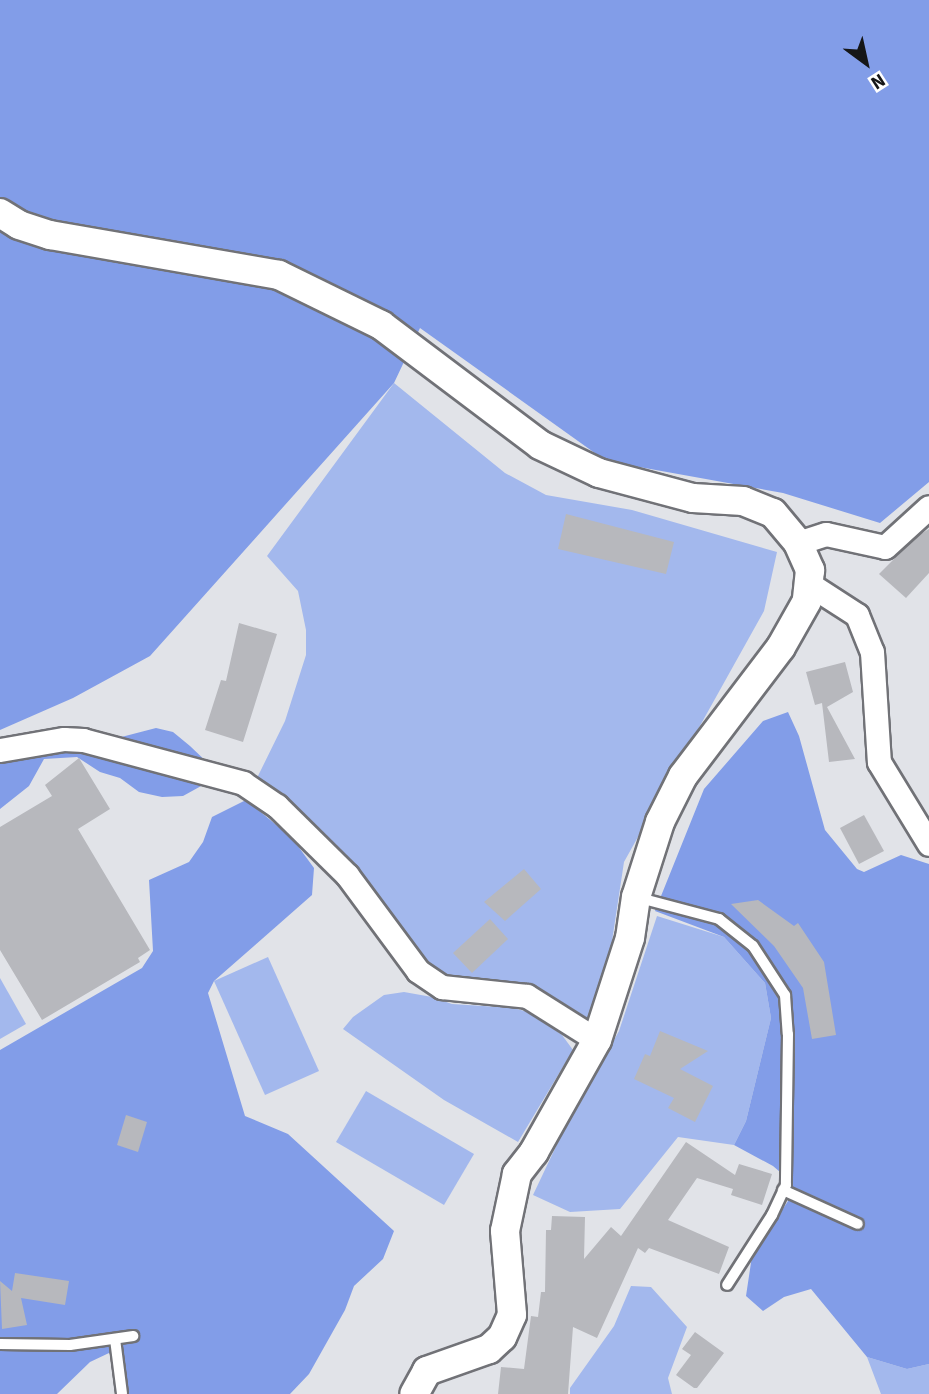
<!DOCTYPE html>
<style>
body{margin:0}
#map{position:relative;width:929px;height:1394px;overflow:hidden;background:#e1e3e8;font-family:"Source Sans 3",sans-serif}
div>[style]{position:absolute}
.green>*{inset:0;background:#a3b8ed}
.forest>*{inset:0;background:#829de8}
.building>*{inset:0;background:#b7b8bd}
.roads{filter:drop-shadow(2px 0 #717277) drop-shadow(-2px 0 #717277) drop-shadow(0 2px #717277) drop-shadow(0 -2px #717277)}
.service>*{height:10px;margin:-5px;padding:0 5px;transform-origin:5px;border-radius:5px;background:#fff}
.minor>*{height:23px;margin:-11.5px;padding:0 11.5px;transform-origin:11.5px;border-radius:11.5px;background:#fff}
.tertiary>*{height:28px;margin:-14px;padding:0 14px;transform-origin:14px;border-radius:14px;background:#fff}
span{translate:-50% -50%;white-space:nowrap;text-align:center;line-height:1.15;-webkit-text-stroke:6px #fff;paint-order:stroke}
.north{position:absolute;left:831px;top:28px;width:70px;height:70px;-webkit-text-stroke:5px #fff;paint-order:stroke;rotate:147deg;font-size:19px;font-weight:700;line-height:28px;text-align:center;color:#151617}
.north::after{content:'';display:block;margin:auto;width:24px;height:32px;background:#151617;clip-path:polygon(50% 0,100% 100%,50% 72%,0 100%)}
</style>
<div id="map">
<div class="green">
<i style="clip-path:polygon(394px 383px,505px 473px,546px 495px,632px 510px,777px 552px,764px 611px,624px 862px,597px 1040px,486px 985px,437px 972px,377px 901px,258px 787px,257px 778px,285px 721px,306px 655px,306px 630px,298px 591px,267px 556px)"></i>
<i style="clip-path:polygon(657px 916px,724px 937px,765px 983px,771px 1018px,746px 1121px,734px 1145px,678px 1137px,620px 1209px,570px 1212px,533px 1195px,560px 1138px,619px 1031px)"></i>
<i style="clip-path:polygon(268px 957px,319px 1071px,265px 1095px,214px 981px)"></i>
<i style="clip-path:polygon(0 978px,26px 1024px,0 1039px)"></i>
<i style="clip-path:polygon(404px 992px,432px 997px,452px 1004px,513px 1008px,532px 1013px,562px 1035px,573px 1050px,518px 1142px,444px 1100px,343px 1029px,353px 1017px,384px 995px)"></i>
<i style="clip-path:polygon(366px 1091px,474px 1154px,444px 1205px,336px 1142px)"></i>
<i style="clip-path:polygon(631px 1286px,651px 1287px,687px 1327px,668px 1378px,672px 1394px,570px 1394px,570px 1388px,614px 1326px)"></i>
<i style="clip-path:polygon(867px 1357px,907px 1369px,929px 1364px,929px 1394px,881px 1394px)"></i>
</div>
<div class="forest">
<i style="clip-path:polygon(0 0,929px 0,929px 482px,880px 523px,783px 493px,606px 461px,420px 328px,394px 383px,150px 656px,73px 698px,0 730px)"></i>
<i style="clip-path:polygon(788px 712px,799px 736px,825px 830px,857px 869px,864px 872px,901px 855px,929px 864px,929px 1364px,907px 1369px,867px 1357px,811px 1289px,784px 1297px,763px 1311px,746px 1296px,752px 1256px,788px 1201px,793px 1183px,773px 1166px,734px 1145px,746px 1121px,771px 1018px,765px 983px,724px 937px,655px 911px,704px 789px,763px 721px)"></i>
<i style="clip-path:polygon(156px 728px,173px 732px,190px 746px,211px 766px,212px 780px,183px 796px,162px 797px,139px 792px,120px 778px,100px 772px,77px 757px,44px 759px,29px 786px,0 809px,0 758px,83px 747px)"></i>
<i style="clip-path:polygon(246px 800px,292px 838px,314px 868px,312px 895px,214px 981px,208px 993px,245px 1116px,288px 1134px,394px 1231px,383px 1259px,354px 1286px,345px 1310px,309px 1374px,290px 1394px,126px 1394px,123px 1365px,109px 1353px,90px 1362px,57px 1394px,0 1394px,0 1050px,142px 968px,153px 951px,149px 880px,189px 862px,203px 842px,212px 817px)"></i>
</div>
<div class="building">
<i style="clip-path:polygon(566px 514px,674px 542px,666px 574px,558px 549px)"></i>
<i style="clip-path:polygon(929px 529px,929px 573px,906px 598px,879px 574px,916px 537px)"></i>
<i style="clip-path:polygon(239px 623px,277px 634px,243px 742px,205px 730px,221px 680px,226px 681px)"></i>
<i style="clip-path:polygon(845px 662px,853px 692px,827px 707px,855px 759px,829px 762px,822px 703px,815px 705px,806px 672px)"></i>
<i style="clip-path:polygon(79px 758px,110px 809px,78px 829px,150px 950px,138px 958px,140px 962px,42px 1020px,0 950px,0 827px,52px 796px,45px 785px)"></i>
<i style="clip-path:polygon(864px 815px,884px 851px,859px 864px,840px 828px)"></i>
<i style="clip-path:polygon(524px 869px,541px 889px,505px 921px,484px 902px)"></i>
<i style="clip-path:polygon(758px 900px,794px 926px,798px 923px,824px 962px,836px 1035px,812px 1039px,803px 988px,774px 946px,731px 904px)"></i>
<i style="clip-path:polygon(490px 919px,508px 939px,472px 973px,453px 953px)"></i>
<i style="clip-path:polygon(660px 1031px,708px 1051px,680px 1069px,713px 1086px,695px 1122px,668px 1108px,674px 1098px,634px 1079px,645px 1054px,650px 1056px)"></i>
<i style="clip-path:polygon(126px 1115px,147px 1122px,138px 1152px,117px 1145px)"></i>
<i style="clip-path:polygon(686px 1142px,735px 1175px,739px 1164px,772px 1174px,762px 1205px,731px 1195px,733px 1189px,697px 1178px,668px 1220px,729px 1247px,719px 1274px,649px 1248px,645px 1253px,638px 1248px,597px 1338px,573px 1327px,568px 1394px,498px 1394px,501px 1367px,524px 1369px,531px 1316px,538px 1317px,541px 1292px,545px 1292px,546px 1230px,551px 1230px,552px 1216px,585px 1217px,584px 1259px,611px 1227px,621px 1236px)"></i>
<i style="clip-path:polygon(15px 1273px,69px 1281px,65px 1305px,21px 1298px,27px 1325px,2px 1329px,0 1281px,12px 1291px)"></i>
<i style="clip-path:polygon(695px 1332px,724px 1353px,697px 1388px,694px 1388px,676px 1375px,691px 1355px,682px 1349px)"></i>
</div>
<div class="roads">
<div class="service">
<i style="left:636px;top:897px;width:86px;rotate:14.8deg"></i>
<i style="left:719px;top:919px;width:43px;rotate:38.5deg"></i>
<i style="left:753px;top:946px;width:59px;rotate:56.9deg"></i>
<i style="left:785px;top:995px;width:39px;rotate:86deg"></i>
<i style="left:788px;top:1034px;width:151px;rotate:90.8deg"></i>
<i style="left:786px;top:1185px;width:33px;rotate:115deg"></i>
<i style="left:772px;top:1215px;width:83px;rotate:122.7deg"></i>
<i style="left:783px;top:1190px;width:82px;rotate:24.4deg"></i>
<i style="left:115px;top:1339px;width:55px;rotate:82.7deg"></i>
<i style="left:0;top:1344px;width:70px;rotate:0.8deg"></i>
<i style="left:70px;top:1345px;width:64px;rotate:-8.1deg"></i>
</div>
<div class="minor">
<i style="left:798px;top:543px;width:29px;rotate:-18deg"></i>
<i style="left:826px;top:534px;width:60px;rotate:12.4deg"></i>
<i style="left:885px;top:547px;width:59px;rotate:-42.3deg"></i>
<i style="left:809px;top:584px;width:57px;rotate:32.9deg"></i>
<i style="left:857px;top:615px;width:40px;rotate:68deg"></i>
<i style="left:872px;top:652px;width:110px;rotate:86.4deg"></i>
<i style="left:879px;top:762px;width:96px;rotate:58.6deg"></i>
<i style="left:0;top:750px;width:65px;rotate:-9.8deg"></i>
<i style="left:64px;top:739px;width:19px;rotate:3deg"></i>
<i style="left:83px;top:740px;width:166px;rotate:15deg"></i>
<i style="left:243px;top:783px;width:41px;rotate:34.1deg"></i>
<i style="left:277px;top:806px;width:98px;rotate:44.6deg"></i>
<i style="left:347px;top:875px;width:119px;rotate:53.5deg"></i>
<i style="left:418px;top:971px;width:29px;rotate:34deg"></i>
<i style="left:442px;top:987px;width:85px;rotate:6deg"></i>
<i style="left:527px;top:996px;width:83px;rotate:32.2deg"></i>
</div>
<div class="tertiary">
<i style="left:0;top:213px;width:22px;rotate:32deg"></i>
<i style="left:19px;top:225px;width:33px;rotate:18deg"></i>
<i style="left:50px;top:235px;width:232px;rotate:9.9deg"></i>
<i style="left:279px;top:275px;width:114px;rotate:26.1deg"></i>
<i style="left:381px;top:325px;width:199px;rotate:37deg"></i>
<i style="left:540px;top:445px;width:65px;rotate:25.4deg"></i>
<i style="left:599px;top:473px;width:97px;rotate:14.9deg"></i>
<i style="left:693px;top:498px;width:50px;rotate:3.4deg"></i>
<i style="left:743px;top:501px;width:32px;rotate:22deg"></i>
<i style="left:773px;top:513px;width:39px;rotate:50deg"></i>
<i style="left:798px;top:543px;width:30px;rotate:66deg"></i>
<i style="left:810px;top:570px;width:31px;rotate:96deg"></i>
<i style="left:807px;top:601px;width:53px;rotate:119.5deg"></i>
<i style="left:781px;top:647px;width:162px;rotate:127.2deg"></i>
<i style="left:683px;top:776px;width:51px;rotate:116.6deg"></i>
<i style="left:660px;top:822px;width:79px;rotate:107.7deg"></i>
<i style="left:636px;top:897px;width:41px;rotate:98.3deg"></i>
<i style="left:630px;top:938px;width:107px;rotate:107.9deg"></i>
<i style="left:597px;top:1040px;width:129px;rotate:119.4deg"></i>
<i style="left:534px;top:1152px;width:28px;rotate:128deg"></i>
<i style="left:517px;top:1174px;width:58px;rotate:101.9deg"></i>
<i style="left:505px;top:1231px;width:84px;rotate:85.2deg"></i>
<i style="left:512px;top:1315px;width:24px;rotate:114deg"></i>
<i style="left:502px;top:1337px;width:18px;rotate:137deg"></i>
<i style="left:489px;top:1349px;width:66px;rotate:160.5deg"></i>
<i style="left:427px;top:1371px;width:26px;rotate:119deg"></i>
</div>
</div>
<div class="north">N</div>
</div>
